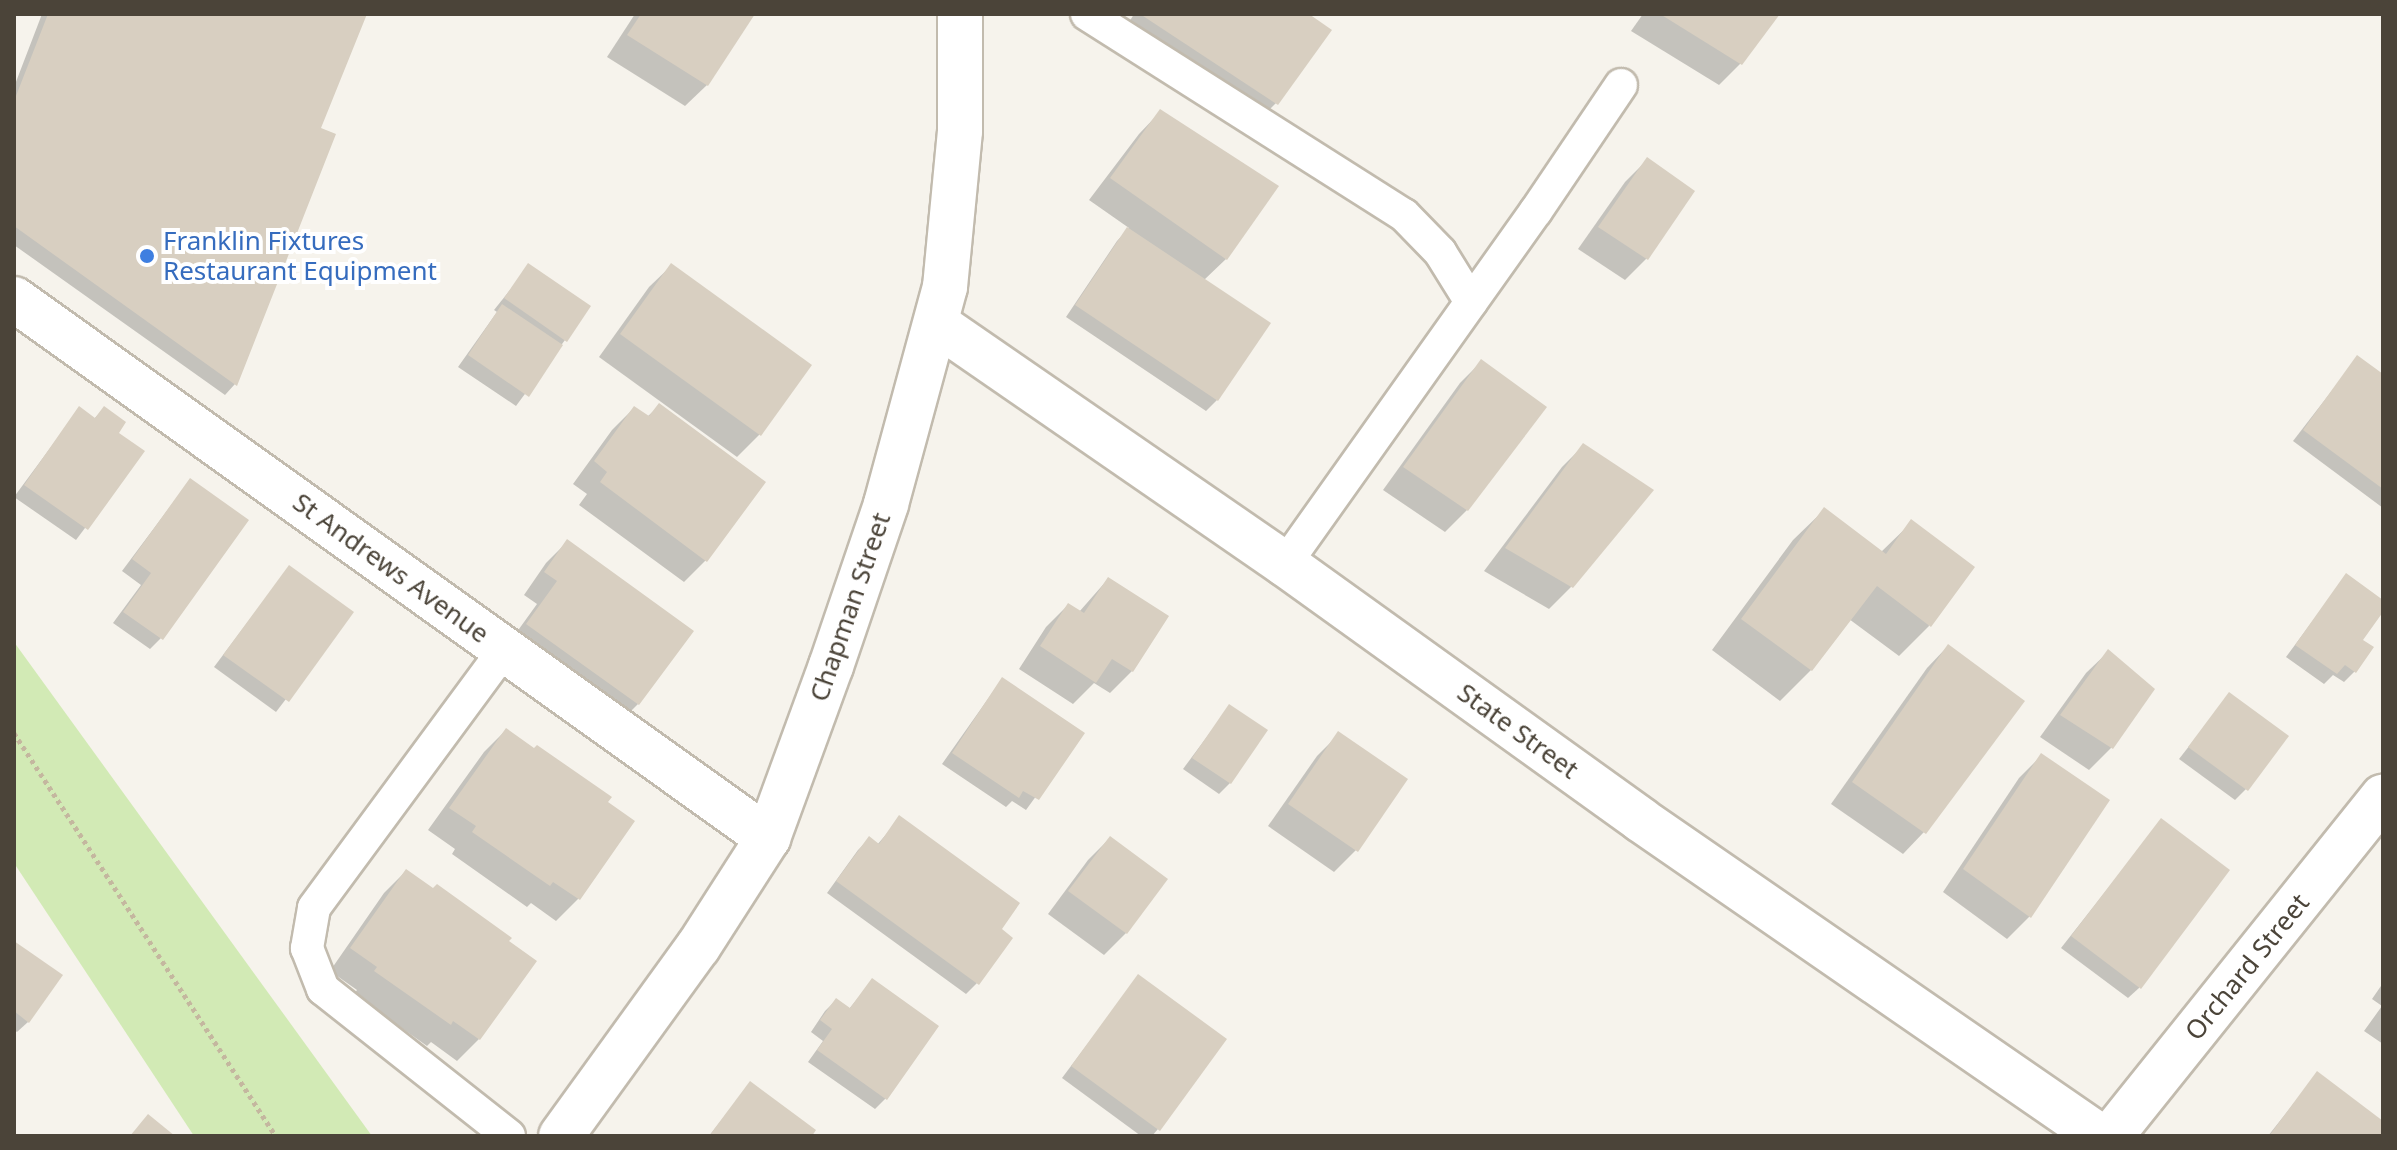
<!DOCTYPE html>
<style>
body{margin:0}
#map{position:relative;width:2397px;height:1150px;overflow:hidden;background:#f6f3ec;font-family:"Noto Sans",sans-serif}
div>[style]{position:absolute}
.green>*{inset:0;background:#d2eab5}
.shadow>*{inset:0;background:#0003}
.building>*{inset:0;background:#d8cfc1}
.path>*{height:5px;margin-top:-2.5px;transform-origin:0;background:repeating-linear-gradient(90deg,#c4b79f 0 4px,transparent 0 8px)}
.roads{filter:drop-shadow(2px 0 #c2bbae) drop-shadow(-2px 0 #c2bbae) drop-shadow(0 2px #c2bbae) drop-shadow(0 -2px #c2bbae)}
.service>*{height:32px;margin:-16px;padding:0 16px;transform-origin:16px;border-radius:16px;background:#fff}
.minor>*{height:44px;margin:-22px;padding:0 22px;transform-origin:22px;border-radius:22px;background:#fff}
.dots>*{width:22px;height:22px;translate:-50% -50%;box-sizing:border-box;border:4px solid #fff;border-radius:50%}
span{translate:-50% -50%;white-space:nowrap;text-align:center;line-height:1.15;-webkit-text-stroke:8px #fff;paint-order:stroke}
.shop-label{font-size:26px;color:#366cbe}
.left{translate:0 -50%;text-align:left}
.street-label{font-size:26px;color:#4b4439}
.frame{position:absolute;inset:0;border:16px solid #4b4439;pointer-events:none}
</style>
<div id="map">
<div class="green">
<i style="clip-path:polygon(14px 642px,372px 1136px,194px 1136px,14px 863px)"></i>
</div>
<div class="shadow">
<i style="clip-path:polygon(42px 14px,365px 14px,319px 129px,235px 384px,225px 395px,14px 245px,14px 87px)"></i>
<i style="clip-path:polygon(635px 14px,753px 14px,707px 85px,685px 106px,607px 57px)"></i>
<i style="clip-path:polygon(1134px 14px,1306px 14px,1276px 103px,1265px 114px,1128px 24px)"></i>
<i style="clip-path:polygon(1643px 14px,1777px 14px,1741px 63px,1719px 85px,1631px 31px)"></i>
<i style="clip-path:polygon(1160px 112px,1226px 259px,1204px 280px,1217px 400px,1206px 411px,1066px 317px,1117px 241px,1129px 228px,1089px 200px,1139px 134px)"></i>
<i style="clip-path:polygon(1647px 160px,1647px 258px,1625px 280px,1578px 249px,1625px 182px)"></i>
<i style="clip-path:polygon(529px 266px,565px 340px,516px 406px,458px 367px,497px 312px,494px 310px)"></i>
<i style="clip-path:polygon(671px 266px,809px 365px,759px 435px,737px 457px,599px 357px,649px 287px)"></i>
<i style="clip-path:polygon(2358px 357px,2383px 376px,2383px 508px,2293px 441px)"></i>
<i style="clip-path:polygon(1482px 361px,1467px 510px,1445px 532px,1383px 490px,1460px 383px)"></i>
<i style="clip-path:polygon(659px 406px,706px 560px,684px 582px,579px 505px,587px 494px,573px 484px,612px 430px,634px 408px,647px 417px)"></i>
<i style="clip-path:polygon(104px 408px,116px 434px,142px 452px,76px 540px,14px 497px,79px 409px,94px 419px)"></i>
<i style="clip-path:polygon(1584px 445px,1571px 587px,1549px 609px,1484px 571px,1562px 467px)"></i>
<i style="clip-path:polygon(190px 480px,161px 638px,150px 649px,113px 623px,141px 585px,122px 571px)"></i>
<i style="clip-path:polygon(1824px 510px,1881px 552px,1912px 522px,1929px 626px,1899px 656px,1849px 619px,1811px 670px,1780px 701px,1712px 650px,1793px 540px)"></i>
<i style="clip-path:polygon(568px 541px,638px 704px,616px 726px,506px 647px,537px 604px,524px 595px,546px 563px)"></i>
<i style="clip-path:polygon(289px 567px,352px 613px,276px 712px,214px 667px)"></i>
<i style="clip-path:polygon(2346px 576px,2383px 602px,2383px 608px,2361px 640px,2355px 671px,2344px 682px,2333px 675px,2324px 684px,2286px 657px)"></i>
<i style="clip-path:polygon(1108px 579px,1132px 671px,1110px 693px,1094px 683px,1073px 704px,1019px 669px,1046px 627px,1068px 605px,1079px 612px)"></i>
<i style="clip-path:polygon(1948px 646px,1924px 832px,1903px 854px,1831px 804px,1927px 668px)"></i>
<i style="clip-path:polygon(2108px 652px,2152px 690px,2111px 748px,2089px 770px,2040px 737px,2086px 673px)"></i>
<i style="clip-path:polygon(1002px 679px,1082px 733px,1026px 810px,1012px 801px,1006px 807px,942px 764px)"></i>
<i style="clip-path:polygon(2229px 695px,2246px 789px,2235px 800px,2179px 759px)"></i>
<i style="clip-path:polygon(1229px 707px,1230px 783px,1219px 794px,1183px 769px)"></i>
<i style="clip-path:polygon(506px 730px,632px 822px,578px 899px,556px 921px,531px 903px,527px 907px,452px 854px,455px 849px,428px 830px,484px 752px)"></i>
<i style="clip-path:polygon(1339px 734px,1356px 850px,1334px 872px,1268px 826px,1317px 756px)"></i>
<i style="clip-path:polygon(2041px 756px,2107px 800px,2029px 917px,2007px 939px,1943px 892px,2019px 778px)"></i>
<i style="clip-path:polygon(900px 818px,977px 983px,966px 994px,827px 893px,858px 850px,869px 839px,877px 845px)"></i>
<i style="clip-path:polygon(2161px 821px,2139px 988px,2128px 998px,2061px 948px)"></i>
<i style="clip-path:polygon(1110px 838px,1166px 879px,1126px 933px,1104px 955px,1048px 914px,1088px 860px)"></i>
<i style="clip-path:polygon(406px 871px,479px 1039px,457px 1061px,431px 1042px,427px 1046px,354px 994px,357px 990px,330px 971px,384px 893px)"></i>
<i style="clip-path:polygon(14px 943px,28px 1022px,17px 1032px,14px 1030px)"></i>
<i style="clip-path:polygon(1138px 977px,1158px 1129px,1152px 1136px,1141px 1136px,1062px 1078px)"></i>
<i style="clip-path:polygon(872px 981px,886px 1098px,875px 1109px,808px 1062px,823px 1041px,811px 1032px,825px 1011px,836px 1000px,849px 1009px)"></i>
<i style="clip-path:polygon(2383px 983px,2383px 1044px,2364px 1031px,2382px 1006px,2372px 999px)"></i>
<i style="clip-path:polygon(2317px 1074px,2383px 1123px,2383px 1136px,2268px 1136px)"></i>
<i style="clip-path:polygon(750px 1084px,809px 1136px,709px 1136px)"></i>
</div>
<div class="building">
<i style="clip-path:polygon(48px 14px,367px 14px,321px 128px,336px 134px,237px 386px,14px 226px,14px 101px)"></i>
<i style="clip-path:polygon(641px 14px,755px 14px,708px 86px,627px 35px)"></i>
<i style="clip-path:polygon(1140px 14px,1309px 14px,1332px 30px,1278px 105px)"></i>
<i style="clip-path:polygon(1660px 14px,1780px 14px,1742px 65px)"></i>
<i style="clip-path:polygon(1160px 109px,1279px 186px,1227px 260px,1110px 178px)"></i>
<i style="clip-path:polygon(1647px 157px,1695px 191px,1648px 260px,1598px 227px)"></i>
<i style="clip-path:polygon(1127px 227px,1271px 323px,1218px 401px,1075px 305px)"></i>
<i style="clip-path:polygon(528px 263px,591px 306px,567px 342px,504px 298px)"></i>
<i style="clip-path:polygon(671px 263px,812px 365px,761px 436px,620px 334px)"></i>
<i style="clip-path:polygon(502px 304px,563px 345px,529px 397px,468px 355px)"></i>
<i style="clip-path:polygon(2357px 355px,2383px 374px,2383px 489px,2303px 430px)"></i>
<i style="clip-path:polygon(1481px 359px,1547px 407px,1468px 511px,1403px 467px)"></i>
<i style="clip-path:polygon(659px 403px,766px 482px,707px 562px,600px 482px,607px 472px,594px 461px,634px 406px,649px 416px)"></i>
<i style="clip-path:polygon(79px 406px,95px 418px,104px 406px,126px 422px,119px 433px,145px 451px,88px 530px,24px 485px)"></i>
<i style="clip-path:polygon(1583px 443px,1654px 490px,1573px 588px,1505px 548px)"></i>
<i style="clip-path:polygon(190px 478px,249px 520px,163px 640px,123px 612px,151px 573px,132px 559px)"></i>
<i style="clip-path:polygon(1824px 507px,1886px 554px,1911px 519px,1975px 567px,1931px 627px,1877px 586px,1812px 671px,1741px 619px)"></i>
<i style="clip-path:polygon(567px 539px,694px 631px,639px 705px,526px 624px,557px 581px,544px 572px)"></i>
<i style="clip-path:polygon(289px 565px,354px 612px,289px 702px,223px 655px)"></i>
<i style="clip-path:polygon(2346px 573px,2383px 600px,2383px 612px,2363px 640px,2374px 647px,2356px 673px,2345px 665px,2337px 674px,2295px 645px)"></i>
<i style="clip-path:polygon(1108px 577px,1169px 616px,1133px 672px,1112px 659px,1096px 683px,1040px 646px,1068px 603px,1084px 613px)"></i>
<i style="clip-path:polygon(1948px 644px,2025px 701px,1926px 834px,1852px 782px)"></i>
<i style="clip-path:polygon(2108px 649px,2155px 689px,2113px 749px,2060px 715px)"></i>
<i style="clip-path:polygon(1002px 677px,1085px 733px,1039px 800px,1023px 791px,1019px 798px,952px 753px)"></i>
<i style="clip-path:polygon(2229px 692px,2289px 736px,2248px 791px,2188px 747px)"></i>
<i style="clip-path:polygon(1229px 704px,1268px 730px,1231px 784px,1192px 758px)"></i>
<i style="clip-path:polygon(506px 728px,534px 748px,537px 745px,612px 797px,608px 802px,635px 821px,580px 900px,553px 882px,550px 886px,472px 832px,476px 826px,449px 808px)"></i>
<i style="clip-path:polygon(1338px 731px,1408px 779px,1358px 852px,1288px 804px)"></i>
<i style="clip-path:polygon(2041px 753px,2110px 800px,2031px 918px,1963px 869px)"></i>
<i style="clip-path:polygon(899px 815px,1020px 903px,1002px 929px,1013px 938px,979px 985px,836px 881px,869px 836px,879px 844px)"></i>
<i style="clip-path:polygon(2161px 818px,2230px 870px,2141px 989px,2071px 936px)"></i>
<i style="clip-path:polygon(1110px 836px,1168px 879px,1127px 934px,1068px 891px)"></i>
<i style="clip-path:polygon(406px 869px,433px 888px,437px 884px,512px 938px,509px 941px,537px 961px,480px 1040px,453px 1021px,451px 1025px,374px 971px,377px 967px,350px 948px)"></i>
<i style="clip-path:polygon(14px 941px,63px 975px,29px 1023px,14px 1011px)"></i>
<i style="clip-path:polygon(1138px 974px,1227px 1039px,1160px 1131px,1071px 1066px)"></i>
<i style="clip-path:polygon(872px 978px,939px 1026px,887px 1100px,817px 1050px,832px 1029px,820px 1020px,836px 998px,850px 1008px)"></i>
<i style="clip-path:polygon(2317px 1071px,2383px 1121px,2383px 1136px,2269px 1136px)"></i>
<i style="clip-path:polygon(750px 1081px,816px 1130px,812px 1136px,709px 1136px)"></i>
<i style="clip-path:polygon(148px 1114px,175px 1136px,130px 1136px)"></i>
</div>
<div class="path">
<i style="left:14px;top:733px;width:481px;rotate:57deg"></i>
</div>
<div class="roads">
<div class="service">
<i style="left:1087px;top:14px;width:375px;rotate:32.4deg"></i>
<i style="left:1404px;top:215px;width:52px;rotate:45.8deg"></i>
<i style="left:1440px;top:252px;width:59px;rotate:58.2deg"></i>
<i style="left:1285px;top:564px;width:433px;rotate:-54.6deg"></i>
<i style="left:1536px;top:211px;width:152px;rotate:-56deg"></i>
<i style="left:504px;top:650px;width:320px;rotate:126.4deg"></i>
<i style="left:314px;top:908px;width:41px;rotate:99.9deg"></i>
<i style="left:307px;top:948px;width:44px;rotate:68.7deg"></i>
<i style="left:323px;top:989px;width:237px;rotate:38.3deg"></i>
</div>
<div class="minor">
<i style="left:14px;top:299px;width:927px;rotate:35.56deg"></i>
<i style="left:937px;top:324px;width:423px;rotate:34.6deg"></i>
<i style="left:1285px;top:564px;width:438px;rotate:35.7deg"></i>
<i style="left:1641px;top:820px;width:556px;rotate:34.6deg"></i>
<i style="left:561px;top:1136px;width:233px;rotate:-54.1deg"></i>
<i style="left:698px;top:947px;width:130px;rotate:-57.3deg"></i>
<i style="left:768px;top:838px;width:183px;rotate:-69.9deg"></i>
<i style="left:831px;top:666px;width:171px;rotate:-71.2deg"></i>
<i style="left:886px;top:504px;width:225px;rotate:-74.8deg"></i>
<i style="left:945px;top:287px;width:157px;rotate:-84.5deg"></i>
<i style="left:960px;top:131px;width:117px;rotate:-90deg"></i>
<i style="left:2111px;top:1136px;width:435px;rotate:-51.3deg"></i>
</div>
</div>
<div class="dots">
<i style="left:147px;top:256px;background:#3f7fe0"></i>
</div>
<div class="shop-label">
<span class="left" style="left:163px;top:256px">Franklin Fixtures<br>Restaurant Equipment</span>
</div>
<div class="street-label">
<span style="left:391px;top:568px;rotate:36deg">St Andrews Avenue</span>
<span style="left:850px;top:607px;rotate:-71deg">Chapman Street</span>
<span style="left:1518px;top:731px;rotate:36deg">State Street</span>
<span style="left:2247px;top:967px;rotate:-51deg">Orchard Street</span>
</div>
<div class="frame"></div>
</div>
